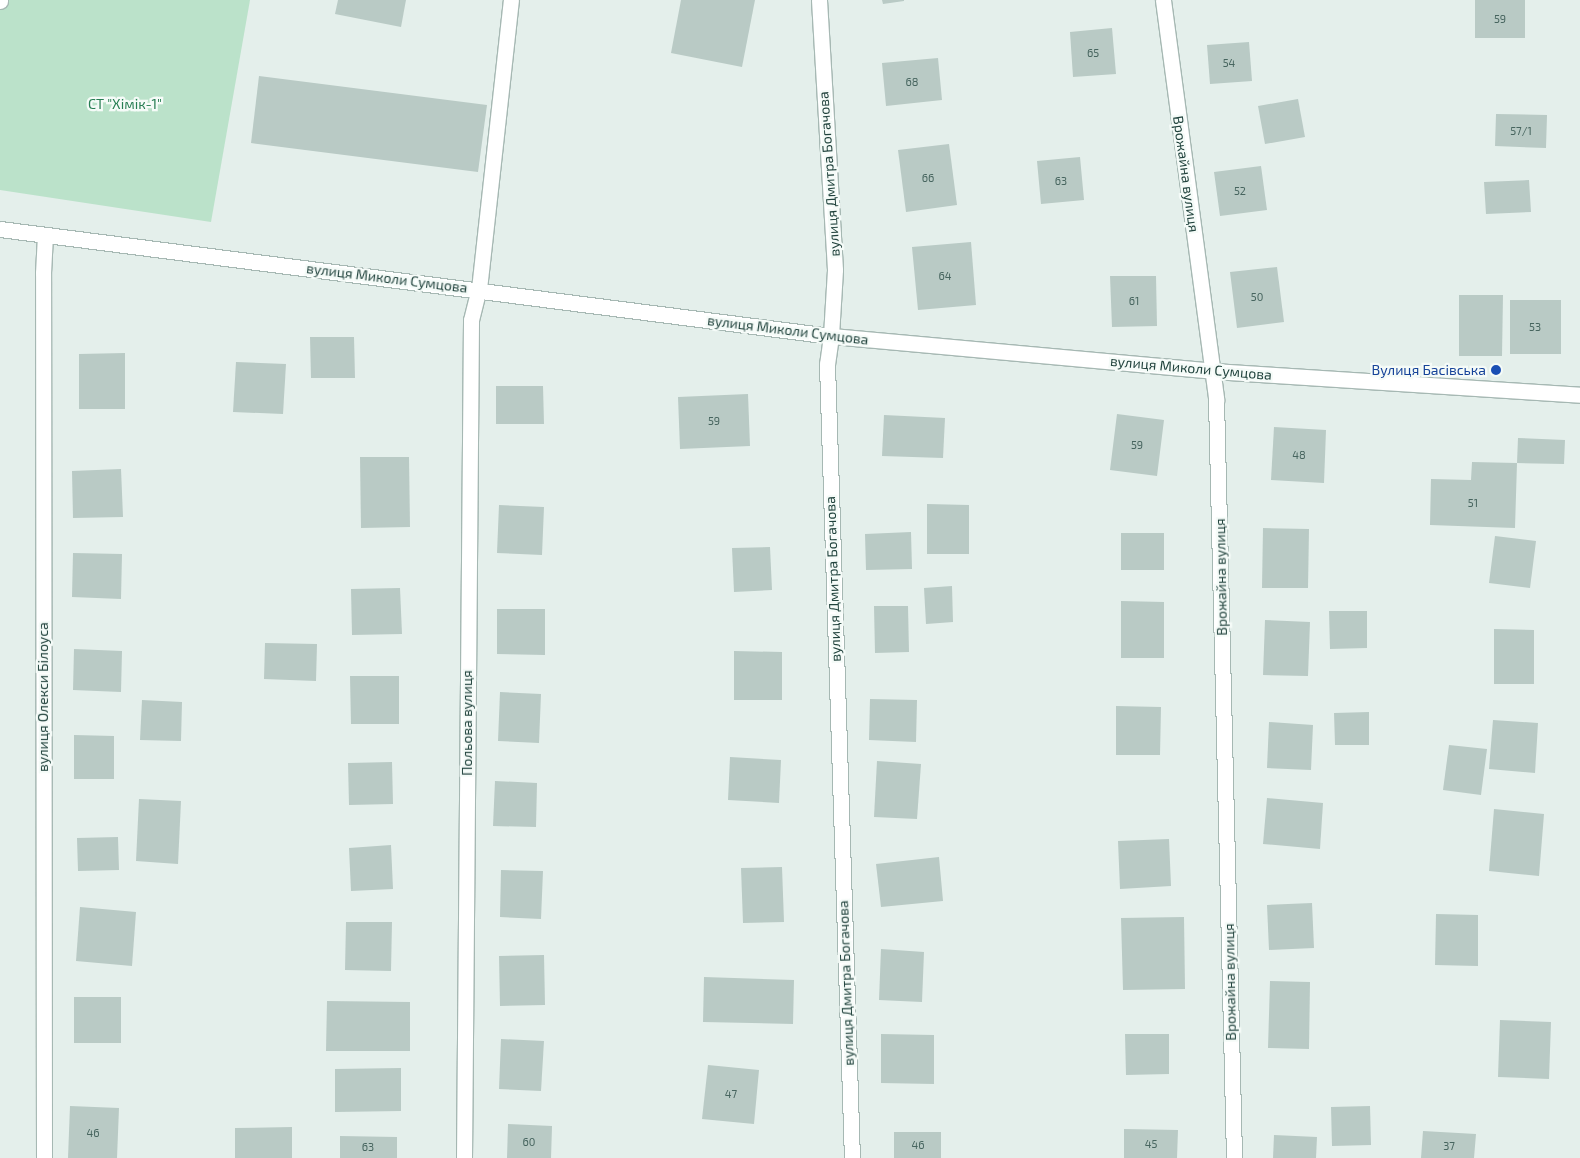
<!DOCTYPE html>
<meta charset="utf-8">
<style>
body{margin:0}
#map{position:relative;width:1580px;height:1158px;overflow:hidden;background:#e4efeb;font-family:"Exo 2",sans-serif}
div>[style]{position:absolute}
.green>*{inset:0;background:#bbe2ca}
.building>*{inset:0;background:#b9cac5}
.roads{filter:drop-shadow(1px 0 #a6b8b3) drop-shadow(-1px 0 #a6b8b3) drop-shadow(0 1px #a6b8b3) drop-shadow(0 -1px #a6b8b3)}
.service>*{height:15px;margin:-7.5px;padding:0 7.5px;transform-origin:7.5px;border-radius:7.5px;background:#fff}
.minor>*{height:15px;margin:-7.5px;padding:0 7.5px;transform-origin:7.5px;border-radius:7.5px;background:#fff}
.tertiary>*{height:15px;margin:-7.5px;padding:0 7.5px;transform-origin:7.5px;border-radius:7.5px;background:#fff}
.dots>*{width:14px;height:14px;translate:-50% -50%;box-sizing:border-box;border:2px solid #f5fbf8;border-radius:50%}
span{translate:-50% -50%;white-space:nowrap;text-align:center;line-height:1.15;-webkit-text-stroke:4.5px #f5fbf8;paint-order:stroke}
.number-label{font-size:11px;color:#47655f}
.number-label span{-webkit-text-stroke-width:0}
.park-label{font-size:14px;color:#277e53}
.street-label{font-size:14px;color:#21433d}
.transit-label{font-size:14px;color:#164399}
.right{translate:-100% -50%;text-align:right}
</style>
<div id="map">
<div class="green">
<i style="clip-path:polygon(0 0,250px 0,211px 222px,0 190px)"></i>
</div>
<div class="building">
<i style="clip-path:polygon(338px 0,406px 0,401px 27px,335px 14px)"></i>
<i style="clip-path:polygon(681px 0,755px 0,742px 67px,671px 53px)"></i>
<i style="clip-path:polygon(882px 0,904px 0,904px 1px,883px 4px)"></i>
<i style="clip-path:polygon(1475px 0,1525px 0,1525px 38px,1475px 38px)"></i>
<i style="clip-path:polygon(1112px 28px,1116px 74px,1073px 77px,1070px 32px)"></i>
<i style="clip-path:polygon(1249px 42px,1252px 81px,1210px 84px,1207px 45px)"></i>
<i style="clip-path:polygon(938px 58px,942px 100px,886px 106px,882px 63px)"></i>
<i style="clip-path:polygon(259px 76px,487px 105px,478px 172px,251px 143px)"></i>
<i style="clip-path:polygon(1298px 99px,1305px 137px,1265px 144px,1258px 106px)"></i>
<i style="clip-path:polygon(1496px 114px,1547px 115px,1546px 148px,1495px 146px)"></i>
<i style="clip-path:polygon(949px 144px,957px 205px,906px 212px,898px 150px)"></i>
<i style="clip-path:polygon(1080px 157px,1084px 200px,1041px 204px,1037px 161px)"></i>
<i style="clip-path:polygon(1261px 166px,1267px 210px,1220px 216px,1214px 172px)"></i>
<i style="clip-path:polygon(1529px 180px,1531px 212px,1486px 214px,1484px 182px)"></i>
<i style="clip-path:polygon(971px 242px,976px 305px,918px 310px,912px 247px)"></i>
<i style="clip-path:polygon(1277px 267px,1284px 322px,1237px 328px,1230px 272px)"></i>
<i style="clip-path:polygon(1110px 276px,1156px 276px,1157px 326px,1112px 327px)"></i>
<i style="clip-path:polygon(1459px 295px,1503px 295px,1502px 356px,1459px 356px)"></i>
<i style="clip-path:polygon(1510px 300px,1561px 300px,1561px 354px,1510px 354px)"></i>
<i style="clip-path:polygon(310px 337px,354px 337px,355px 378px,311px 378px)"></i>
<i style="clip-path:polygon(125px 353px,125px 409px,79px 409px,79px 354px)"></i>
<i style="clip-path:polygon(236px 362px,286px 364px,283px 414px,233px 412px)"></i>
<i style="clip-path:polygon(496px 386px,543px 386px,544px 424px,496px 424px)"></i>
<i style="clip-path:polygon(748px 394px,750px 446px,680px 449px,678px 397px)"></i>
<i style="clip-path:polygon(1117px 414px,1164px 420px,1157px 476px,1110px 470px)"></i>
<i style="clip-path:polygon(884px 415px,945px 418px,943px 458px,882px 456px)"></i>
<i style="clip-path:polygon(1274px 427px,1326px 430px,1324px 483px,1271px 480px)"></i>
<i style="clip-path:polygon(1518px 438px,1565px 440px,1564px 464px,1517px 463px)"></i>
<i style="clip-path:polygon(360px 457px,409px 457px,410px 527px,361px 528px)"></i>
<i style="clip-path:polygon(1472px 462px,1517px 463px,1515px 528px,1430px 525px,1431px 479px,1471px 480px)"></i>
<i style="clip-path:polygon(121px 469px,123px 517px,73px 518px,72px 471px)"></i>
<i style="clip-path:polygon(927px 504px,969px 505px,969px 554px,927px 554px)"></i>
<i style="clip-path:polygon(499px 505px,544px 507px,542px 555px,497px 553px)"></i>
<i style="clip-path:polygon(1263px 528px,1309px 529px,1308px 588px,1262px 588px)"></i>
<i style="clip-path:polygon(911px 532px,912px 569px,866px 570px,865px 534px)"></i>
<i style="clip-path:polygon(1121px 533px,1164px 533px,1164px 570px,1121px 570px)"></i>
<i style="clip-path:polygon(1495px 536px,1536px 541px,1530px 588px,1489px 583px)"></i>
<i style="clip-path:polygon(770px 547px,772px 590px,734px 592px,732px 548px)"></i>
<i style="clip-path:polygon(73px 553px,122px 554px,121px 599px,72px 597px)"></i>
<i style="clip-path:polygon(952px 586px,953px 622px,926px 624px,924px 588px)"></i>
<i style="clip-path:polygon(400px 588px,402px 634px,352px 635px,351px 589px)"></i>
<i style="clip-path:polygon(1121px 601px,1164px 602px,1164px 658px,1121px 658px)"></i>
<i style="clip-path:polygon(874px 606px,908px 606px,909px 652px,875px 653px)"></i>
<i style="clip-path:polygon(497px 609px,545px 609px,545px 655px,497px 654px)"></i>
<i style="clip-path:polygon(1329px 611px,1367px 611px,1367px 648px,1330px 649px)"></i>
<i style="clip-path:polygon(1265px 620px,1310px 622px,1308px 676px,1263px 675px)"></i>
<i style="clip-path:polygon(1494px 629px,1534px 630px,1534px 684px,1494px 684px)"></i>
<i style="clip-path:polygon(265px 643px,317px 644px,316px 681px,264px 679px)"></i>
<i style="clip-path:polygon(74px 649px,122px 651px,121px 692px,73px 690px)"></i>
<i style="clip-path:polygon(734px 651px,782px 652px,782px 700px,734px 700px)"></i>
<i style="clip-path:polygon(350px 676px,399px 676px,399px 724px,351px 724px)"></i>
<i style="clip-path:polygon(500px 692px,541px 694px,539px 743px,498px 741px)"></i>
<i style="clip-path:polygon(870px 699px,917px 700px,916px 742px,869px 740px)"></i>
<i style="clip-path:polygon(142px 700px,182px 702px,181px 741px,140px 740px)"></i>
<i style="clip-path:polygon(1116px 706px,1161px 707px,1160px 755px,1116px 755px)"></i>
<i style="clip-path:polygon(1369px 712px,1369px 745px,1335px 745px,1334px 713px)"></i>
<i style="clip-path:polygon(1493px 720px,1538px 723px,1535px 773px,1489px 769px)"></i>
<i style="clip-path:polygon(1269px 722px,1313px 725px,1311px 770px,1267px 768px)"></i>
<i style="clip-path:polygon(74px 735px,114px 736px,114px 779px,74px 779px)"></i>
<i style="clip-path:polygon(1449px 745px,1487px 749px,1481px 795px,1443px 790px)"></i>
<i style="clip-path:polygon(730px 757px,781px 760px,779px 803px,728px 800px)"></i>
<i style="clip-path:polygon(877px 761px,921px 764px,917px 819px,874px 817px)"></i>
<i style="clip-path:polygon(392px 762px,393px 804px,349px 805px,348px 763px)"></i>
<i style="clip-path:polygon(495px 781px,537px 783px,536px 827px,493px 826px)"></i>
<i style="clip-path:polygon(1267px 798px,1323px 803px,1320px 849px,1263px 844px)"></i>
<i style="clip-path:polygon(139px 799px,181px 801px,178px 864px,136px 861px)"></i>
<i style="clip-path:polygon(1494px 809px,1544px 814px,1539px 876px,1489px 871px)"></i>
<i style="clip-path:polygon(118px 837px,119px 870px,78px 871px,77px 838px)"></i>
<i style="clip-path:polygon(1169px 839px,1171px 886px,1120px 889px,1118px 841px)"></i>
<i style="clip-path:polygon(391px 845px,393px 889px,351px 891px,349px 848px)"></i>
<i style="clip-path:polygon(939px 857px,943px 901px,881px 907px,876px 864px)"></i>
<i style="clip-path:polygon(782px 867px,784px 922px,743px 923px,741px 868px)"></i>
<i style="clip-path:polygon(501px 870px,543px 871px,541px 919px,500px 917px)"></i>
<i style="clip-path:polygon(1312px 903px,1314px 948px,1269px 950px,1267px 905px)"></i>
<i style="clip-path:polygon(80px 907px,136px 912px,132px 966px,76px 961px)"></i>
<i style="clip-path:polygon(1436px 914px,1478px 915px,1478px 966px,1435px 965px)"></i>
<i style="clip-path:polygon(1184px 917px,1185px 989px,1123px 990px,1121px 918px)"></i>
<i style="clip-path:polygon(346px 922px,392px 922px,391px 971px,345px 970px)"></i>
<i style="clip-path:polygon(881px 949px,924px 952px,922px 1002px,879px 1000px)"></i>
<i style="clip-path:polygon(544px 955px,545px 1005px,500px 1006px,499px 956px)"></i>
<i style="clip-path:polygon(704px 977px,794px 980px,793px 1024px,703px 1022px)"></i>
<i style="clip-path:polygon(1270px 981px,1310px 982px,1309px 1049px,1268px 1048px)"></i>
<i style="clip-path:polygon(74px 997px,121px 997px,121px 1043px,74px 1043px)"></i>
<i style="clip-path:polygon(327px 1001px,410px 1002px,410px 1051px,326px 1051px)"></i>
<i style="clip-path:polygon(1500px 1020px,1551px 1022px,1549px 1079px,1498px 1077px)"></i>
<i style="clip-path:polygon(881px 1034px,934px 1035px,934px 1084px,881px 1083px)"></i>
<i style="clip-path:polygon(1125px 1034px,1169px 1034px,1169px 1074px,1126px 1075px)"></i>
<i style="clip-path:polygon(501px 1039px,544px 1041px,541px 1091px,499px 1089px)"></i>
<i style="clip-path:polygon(708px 1065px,759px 1070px,754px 1124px,702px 1119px)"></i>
<i style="clip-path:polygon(401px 1068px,401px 1111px,335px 1112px,335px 1069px)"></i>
<i style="clip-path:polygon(70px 1106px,119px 1108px,117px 1158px,68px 1158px)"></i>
<i style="clip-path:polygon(1370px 1106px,1371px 1145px,1332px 1146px,1331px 1107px)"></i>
<i style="clip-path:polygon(508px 1124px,552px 1126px,551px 1158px,507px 1158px)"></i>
<i style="clip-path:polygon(292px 1127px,292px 1158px,235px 1158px,235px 1128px)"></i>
<i style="clip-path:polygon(1124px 1129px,1178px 1130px,1177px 1158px,1124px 1158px)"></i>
<i style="clip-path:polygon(1423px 1131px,1476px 1134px,1474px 1158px,1421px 1158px)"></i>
<i style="clip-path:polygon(894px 1132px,941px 1132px,941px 1158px,894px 1158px)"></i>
<i style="clip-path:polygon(1274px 1135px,1317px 1137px,1316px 1158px,1273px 1158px)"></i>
<i style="clip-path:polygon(340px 1136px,397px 1137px,397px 1158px,340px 1158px)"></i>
</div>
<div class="roads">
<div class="service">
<i style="left:0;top:1px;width:1px;rotate:-90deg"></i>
<i style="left:479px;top:289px;width:291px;rotate:-83.7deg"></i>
</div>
<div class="minor">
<i style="left:819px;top:0;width:270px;rotate:86.6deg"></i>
<i style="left:835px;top:270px;width:66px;rotate:93.5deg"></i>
<i style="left:831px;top:336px;width:28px;rotate:98deg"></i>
<i style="left:827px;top:364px;width:794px;rotate:88.2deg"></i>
<i style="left:1163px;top:0;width:403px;rotate:82.4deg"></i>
<i style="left:1216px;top:399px;width:759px;rotate:88.64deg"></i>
<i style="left:44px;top:1158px;width:885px;rotate:-90.06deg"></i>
<i style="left:43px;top:273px;width:37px;rotate:-87deg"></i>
<i style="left:464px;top:1158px;width:838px;rotate:-89.52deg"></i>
<i style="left:471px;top:320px;width:32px;rotate:-76deg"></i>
</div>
<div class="tertiary">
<i style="left:0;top:229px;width:838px;rotate:7.34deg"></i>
<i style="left:831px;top:336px;width:384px;rotate:5.2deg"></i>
<i style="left:1213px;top:371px;width:368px;rotate:3.7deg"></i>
</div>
</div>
<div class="dots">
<i style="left:1496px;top:370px;background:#1a4fb4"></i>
</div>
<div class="number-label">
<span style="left:1500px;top:19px">59</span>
<span style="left:1093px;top:53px">65</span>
<span style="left:1229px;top:63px">54</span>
<span style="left:912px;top:82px">68</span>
<span style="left:1521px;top:131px">57/1</span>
<span style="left:928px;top:178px">66</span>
<span style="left:1061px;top:181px">63</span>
<span style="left:1240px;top:191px">52</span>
<span style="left:945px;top:276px">64</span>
<span style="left:1257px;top:297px">50</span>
<span style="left:1134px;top:301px">61</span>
<span style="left:1535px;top:327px">53</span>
<span style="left:714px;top:421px">59</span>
<span style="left:1137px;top:445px">59</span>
<span style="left:1299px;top:455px">48</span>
<span style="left:1473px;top:503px">51</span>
<span style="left:731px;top:1094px">47</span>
<span style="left:93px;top:1133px">46</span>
<span style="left:529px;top:1142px">60</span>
<span style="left:1151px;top:1144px">45</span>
<span style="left:918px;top:1145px">46</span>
<span style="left:1449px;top:1146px">37</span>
<span style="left:368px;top:1147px">63</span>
</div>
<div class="park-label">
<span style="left:125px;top:104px">СТ "Хімік-1"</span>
</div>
<div class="street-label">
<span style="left:829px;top:174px;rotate:-94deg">вулиця Дмитра Богачова</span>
<span style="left:1186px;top:174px;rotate:82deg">Врожайна вулиця</span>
<span style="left:387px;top:278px;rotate:7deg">вулиця Миколи Сумцова</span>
<span style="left:788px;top:330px;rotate:7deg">вулиця Миколи Сумцова</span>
<span style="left:1191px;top:368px;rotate:5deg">вулиця Миколи Сумцова</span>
<span style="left:1221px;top:577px;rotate:-91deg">Врожайна вулиця</span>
<span style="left:833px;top:579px;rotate:-92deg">вулиця Дмитра Богачова</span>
<span style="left:43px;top:697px;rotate:-90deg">вулиця Олекси Білоуса</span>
<span style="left:467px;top:723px;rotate:-90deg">Польова вулиця</span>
<span style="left:1230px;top:982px;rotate:-91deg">Врожайна вулиця</span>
<span style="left:846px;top:983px;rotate:-92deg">вулиця Дмитра Богачова</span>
</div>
<div class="transit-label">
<span class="right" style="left:1486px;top:370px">Вулиця Басівська</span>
</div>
</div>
